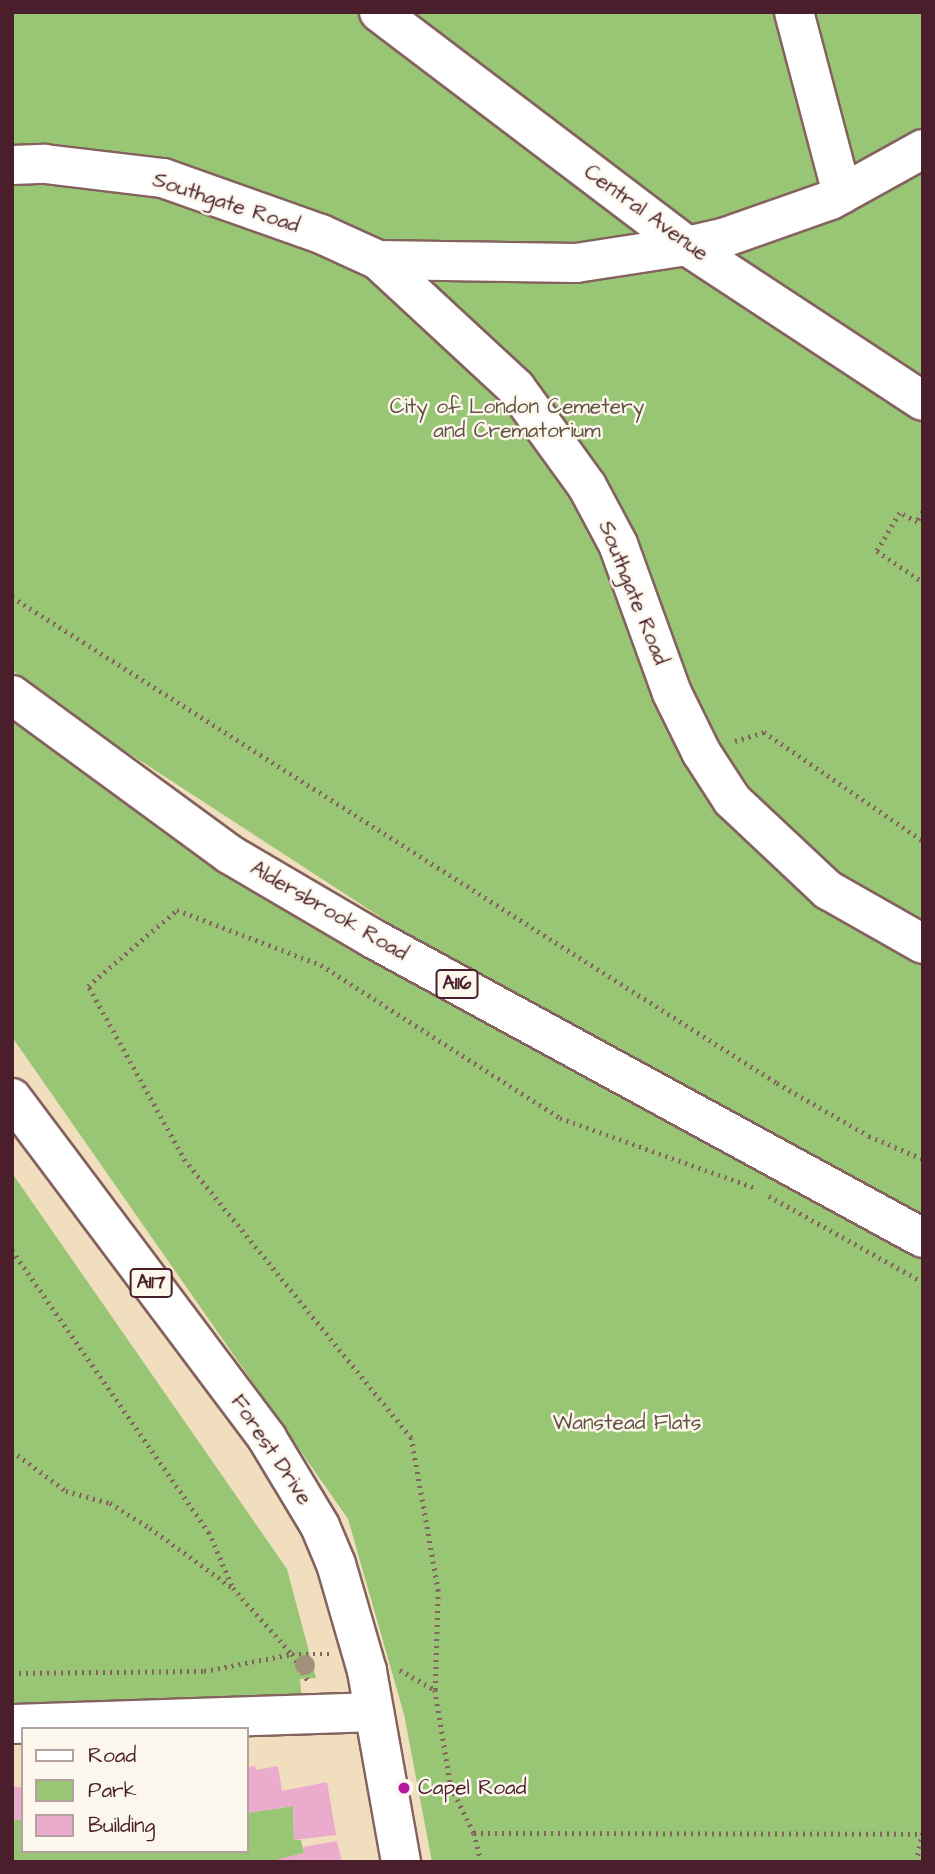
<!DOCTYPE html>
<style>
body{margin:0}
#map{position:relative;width:935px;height:1874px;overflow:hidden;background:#f0debe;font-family:"Architects Daughter",sans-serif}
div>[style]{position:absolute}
.green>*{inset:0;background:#99c674}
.building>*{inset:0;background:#eaabcc}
.path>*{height:4.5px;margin-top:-2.25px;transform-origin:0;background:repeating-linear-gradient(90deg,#84625e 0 2px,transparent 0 7px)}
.roads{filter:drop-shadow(2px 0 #84625e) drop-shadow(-2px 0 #84625e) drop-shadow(0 2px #84625e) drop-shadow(0 -2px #84625e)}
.minor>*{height:38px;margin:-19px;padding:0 19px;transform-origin:19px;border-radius:19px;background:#fff}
.major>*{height:38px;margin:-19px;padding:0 19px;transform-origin:19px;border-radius:19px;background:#fff}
.trees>*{width:20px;height:20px;margin:-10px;border-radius:50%;background:#a29079}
.dots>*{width:19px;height:19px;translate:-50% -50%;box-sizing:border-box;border:4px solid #fbf7ec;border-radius:50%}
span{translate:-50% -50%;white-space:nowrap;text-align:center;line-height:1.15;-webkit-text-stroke:5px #fbf7ec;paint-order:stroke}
.shield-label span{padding:2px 5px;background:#fbf7ec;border:2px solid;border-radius:5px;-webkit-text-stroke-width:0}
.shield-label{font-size:19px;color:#4a1f2b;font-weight:700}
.street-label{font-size:21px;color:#4a1f2b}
.park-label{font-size:21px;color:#625141}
.poi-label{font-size:21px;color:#4a1f2b}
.left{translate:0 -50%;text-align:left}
.frame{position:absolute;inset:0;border:14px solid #4a1f2b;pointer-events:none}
.legend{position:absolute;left:21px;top:1727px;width:228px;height:126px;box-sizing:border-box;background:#fbf7ec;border:2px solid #b4a19f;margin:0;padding:9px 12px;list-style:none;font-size:21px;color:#4a1f2b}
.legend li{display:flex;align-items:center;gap:14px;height:35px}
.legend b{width:35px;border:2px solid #b4a19f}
</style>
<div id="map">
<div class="green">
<i style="clip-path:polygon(12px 12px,923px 12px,923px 1222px,419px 942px,67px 713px,12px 670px)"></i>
<i style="clip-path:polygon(12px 706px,923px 1245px,923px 1862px,432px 1862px,404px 1714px,348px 1519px,12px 1037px)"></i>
<i style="clip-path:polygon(12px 1173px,287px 1569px,316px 1678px,300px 1679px,302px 1701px,12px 1706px)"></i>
<i style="clip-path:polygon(293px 1806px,294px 1840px,301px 1840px,304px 1853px,270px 1862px,12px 1862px,12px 1820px,23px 1819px,23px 1851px,247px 1851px,247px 1813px)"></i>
</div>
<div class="building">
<i style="clip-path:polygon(255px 1766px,256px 1770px,278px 1766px,282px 1791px,327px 1782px,336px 1835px,294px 1840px,293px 1806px,247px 1813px,247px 1767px)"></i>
<i style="clip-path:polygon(12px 1787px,23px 1787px,23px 1819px,12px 1820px)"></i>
<i style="clip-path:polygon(337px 1841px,342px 1862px,267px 1862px,304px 1853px,303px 1847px)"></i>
</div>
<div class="path">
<i style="left:923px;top:512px;width:12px;rotate:121deg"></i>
<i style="left:917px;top:522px;width:19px;rotate:-152deg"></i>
<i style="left:900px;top:513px;width:44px;rotate:121.2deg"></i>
<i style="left:877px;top:551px;width:55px;rotate:34deg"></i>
<i style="left:12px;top:597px;width:906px;rotate:32.43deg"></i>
<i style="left:777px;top:1083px;width:106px;rotate:29.9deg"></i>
<i style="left:869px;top:1136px;width:59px;rotate:23.1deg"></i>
<i style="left:735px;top:741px;width:30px;rotate:-17deg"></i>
<i style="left:764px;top:732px;width:193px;rotate:34.4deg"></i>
<i style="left:769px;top:1196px;width:176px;rotate:29.2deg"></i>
<i style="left:12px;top:1250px;width:344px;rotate:55.1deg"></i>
<i style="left:209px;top:1532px;width:61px;rotate:66.8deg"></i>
<i style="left:12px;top:1451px;width:67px;rotate:36.5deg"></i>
<i style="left:66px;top:1491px;width:46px;rotate:15.3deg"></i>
<i style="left:110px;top:1503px;width:47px;rotate:32deg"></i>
<i style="left:150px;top:1528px;width:102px;rotate:35.9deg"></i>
<i style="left:233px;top:1588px;width:89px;rotate:48.2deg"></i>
<i style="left:292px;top:1654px;width:37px"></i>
<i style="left:400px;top:1670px;width:40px;rotate:29.7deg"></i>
<i style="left:435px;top:1690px;width:98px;rotate:80.6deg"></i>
<i style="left:451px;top:1787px;width:51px;rotate:63.4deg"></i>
<i style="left:474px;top:1833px;width:30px;rotate:76deg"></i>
<i style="left:12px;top:1673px;width:192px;rotate:-0.6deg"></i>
<i style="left:204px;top:1671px;width:90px;rotate:-10.9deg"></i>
<i style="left:292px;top:1654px;width:33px;rotate:59deg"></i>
<i style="left:435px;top:1690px;width:99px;rotate:-88.3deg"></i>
<i style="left:438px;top:1591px;width:155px;rotate:-100deg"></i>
<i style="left:411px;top:1438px;width:357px;rotate:-129.2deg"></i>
<i style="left:185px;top:1161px;width:200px;rotate:-119deg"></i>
<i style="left:88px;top:986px;width:117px;rotate:-40.5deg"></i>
<i style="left:177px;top:910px;width:154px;rotate:20.9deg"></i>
<i style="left:321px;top:965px;width:284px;rotate:32.6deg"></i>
<i style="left:560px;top:1118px;width:207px;rotate:19.7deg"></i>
<i style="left:474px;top:1833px;width:449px;rotate:0.1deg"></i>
<i style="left:916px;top:1862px;width:30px;rotate:-78deg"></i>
</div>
<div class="roads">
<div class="minor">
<i style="left:379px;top:12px;width:387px;rotate:37.2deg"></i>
<i style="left:687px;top:246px;width:282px;rotate:33.3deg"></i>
<i style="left:794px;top:12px;width:188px;rotate:75.2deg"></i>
<i style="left:12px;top:165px;width:33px;rotate:-2deg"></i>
<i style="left:45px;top:164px;width:119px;rotate:6.8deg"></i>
<i style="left:163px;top:178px;width:168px;rotate:19.5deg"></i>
<i style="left:321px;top:234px;width:63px;rotate:24.5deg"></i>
<i style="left:378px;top:260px;width:188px;rotate:42.8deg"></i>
<i style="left:516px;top:388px;width:121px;rotate:54.1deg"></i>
<i style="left:587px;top:486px;width:66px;rotate:61.9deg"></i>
<i style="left:618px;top:544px;width:158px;rotate:70.1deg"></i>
<i style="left:672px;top:693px;width:66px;rotate:63.8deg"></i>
<i style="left:701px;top:752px;width:57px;rotate:57.1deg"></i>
<i style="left:732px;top:800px;width:132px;rotate:43.2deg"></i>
<i style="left:828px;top:890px;width:109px;rotate:29.6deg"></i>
<i style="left:378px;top:260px;width:198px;rotate:0.9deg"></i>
<i style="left:576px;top:263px;width:112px;rotate:-8.7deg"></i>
<i style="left:687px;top:246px;width:37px;rotate:-13deg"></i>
<i style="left:723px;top:238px;width:114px;rotate:-19.4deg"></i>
<i style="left:831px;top:200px;width:105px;rotate:-29deg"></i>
<i style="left:12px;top:1724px;width:361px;rotate:-1.9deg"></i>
</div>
<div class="major">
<i style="left:12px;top:695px;width:269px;rotate:36.2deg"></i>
<i style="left:229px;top:854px;width:166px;rotate:30.4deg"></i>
<i style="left:372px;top:938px;width:627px;rotate:28.57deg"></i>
<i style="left:12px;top:1098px;width:425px;rotate:53.1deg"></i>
<i style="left:267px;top:1438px;width:103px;rotate:58.9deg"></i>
<i style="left:320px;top:1526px;width:41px;rotate:67.2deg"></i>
<i style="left:336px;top:1564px;width:111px;rotate:73.8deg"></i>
<i style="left:367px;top:1671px;width:194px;rotate:79.9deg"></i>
</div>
</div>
<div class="trees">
<i style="left:305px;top:1665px"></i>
</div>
<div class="dots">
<i style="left:404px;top:1788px;background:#b5179e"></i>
</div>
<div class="shield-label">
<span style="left:457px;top:984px">A116</span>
<span style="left:151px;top:1283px">A117</span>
</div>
<div class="street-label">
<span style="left:226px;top:203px;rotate:18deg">Southgate Road</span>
<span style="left:646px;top:213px;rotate:36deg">Central Avenue</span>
<span style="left:633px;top:593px;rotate:68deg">Southgate Road</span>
<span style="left:329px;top:911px;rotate:30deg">Aldersbrook Road</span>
<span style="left:271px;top:1450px;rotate:56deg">Forest Drive</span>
</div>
<div class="park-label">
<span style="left:517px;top:419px">City of London Cemetery<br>and Crematorium</span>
<span style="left:627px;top:1423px">Wanstead Flats</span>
</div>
<div class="poi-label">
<span class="left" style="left:418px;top:1788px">Capel Road</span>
</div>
<div class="frame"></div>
<ul class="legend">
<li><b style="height:9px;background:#fff"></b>Road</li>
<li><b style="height:19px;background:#99c674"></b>Park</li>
<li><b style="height:19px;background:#eaabcc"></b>Building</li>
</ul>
</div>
